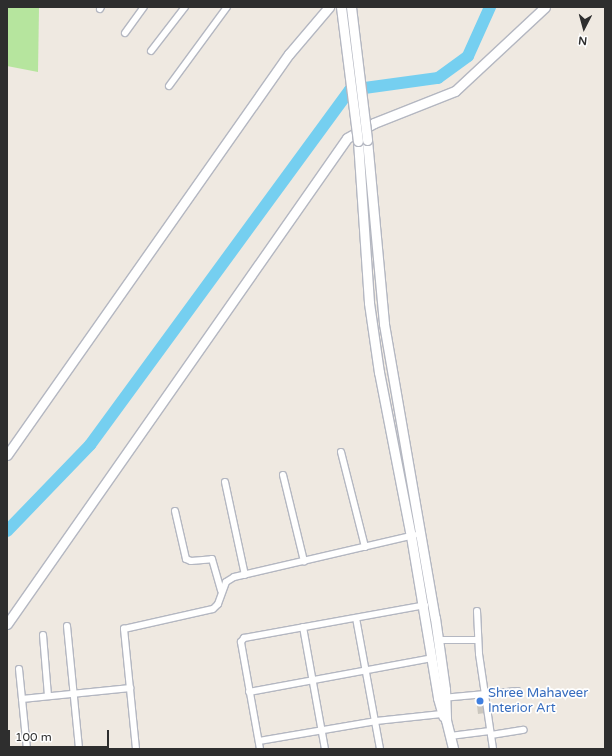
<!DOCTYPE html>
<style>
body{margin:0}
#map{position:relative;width:612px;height:756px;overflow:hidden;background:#efe9e1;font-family:"Varela Round",sans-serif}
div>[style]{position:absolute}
.green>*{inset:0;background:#b6e59e}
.river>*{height:12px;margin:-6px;padding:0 6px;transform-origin:6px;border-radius:6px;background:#75cff0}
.building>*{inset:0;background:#cbc7bf}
.roads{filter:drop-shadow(1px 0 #b4b7c1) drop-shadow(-1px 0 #b4b7c1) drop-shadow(0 1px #b4b7c1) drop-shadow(0 -1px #b4b7c1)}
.street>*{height:6px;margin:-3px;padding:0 3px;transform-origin:3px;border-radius:3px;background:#fff}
.secondary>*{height:9px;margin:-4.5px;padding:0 4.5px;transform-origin:4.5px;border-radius:4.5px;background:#fff}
.bridges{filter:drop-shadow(1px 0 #b4b7c1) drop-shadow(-1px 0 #b4b7c1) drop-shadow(0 1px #b4b7c1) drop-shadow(0 -1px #b4b7c1)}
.secondary-bridge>*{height:9px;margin:-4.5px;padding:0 4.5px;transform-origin:4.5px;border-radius:4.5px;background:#fff}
.dots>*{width:11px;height:11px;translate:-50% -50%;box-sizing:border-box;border:2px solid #fff;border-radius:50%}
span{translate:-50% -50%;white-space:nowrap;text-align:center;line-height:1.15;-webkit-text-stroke:3.5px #fff;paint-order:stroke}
.shop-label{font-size:13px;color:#366cbe}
.left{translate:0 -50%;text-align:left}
.frame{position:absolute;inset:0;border:8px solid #2e2e2e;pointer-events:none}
.north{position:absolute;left:564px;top:8px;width:40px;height:40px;-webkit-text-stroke:3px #fff;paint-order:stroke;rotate:186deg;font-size:11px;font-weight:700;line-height:16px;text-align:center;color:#2e2e2e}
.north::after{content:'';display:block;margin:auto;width:14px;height:18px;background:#2e2e2e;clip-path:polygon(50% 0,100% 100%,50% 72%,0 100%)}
.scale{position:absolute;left:8px;top:730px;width:101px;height:18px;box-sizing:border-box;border:2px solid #2e2e2e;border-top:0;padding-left:5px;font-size:12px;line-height:14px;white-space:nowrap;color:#2e2e2e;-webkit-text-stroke:3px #fff;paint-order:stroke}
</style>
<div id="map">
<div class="green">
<i style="clip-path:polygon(7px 7px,39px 7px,38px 72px,7px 66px)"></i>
</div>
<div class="river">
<i style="left:7px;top:531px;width:120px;rotate:-46deg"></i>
<i style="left:90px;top:445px;width:440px;rotate:-53.8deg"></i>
<i style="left:350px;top:90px;width:89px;rotate:-7.8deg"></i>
<i style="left:438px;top:78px;width:37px;rotate:-36deg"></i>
<i style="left:468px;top:56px;width:54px;rotate:-65.8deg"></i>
</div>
<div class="building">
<i style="clip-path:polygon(483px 696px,485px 713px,478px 714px,476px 697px)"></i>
</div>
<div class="roads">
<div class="street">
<i style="left:100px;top:9px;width:2px;rotate:-63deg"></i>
<i style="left:125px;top:33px;width:32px;rotate:-54deg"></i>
<i style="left:151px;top:51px;width:56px;rotate:-52.3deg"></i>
<i style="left:169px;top:86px;width:98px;rotate:-53.7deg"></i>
<i style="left:341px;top:452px;width:98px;rotate:75.8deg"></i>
<i style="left:283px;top:475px;width:89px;rotate:76.3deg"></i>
<i style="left:225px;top:482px;width:95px;rotate:77.9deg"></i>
<i style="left:175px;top:511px;width:49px;rotate:77.1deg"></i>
<i style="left:186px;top:559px;width:5px;rotate:22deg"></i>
<i style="left:191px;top:561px;width:21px;rotate:-5deg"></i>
<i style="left:212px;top:559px;width:33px;rotate:74deg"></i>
<i style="left:477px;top:611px;width:43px;rotate:87.3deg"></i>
<i style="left:479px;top:654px;width:96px;rotate:81.6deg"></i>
<i style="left:356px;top:618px;width:133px;rotate:79.6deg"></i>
<i style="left:67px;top:626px;width:124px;rotate:84.4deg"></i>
<i style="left:303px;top:627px;width:124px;rotate:79.8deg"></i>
<i style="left:43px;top:635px;width:61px;rotate:85.3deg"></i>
<i style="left:438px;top:640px;width:40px"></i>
<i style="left:19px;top:669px;width:80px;rotate:84.3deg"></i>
<i style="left:249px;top:692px;width:186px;rotate:-10.5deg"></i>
<i style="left:442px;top:698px;width:76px;rotate:-5.3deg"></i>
<i style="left:22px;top:699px;width:109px;rotate:-5.8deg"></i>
<i style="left:491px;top:735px;width:33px;rotate:-9deg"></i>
<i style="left:450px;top:736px;width:40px;rotate:-7.1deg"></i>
<i style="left:259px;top:741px;width:119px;rotate:-9.7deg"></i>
<i style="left:376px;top:721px;width:66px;rotate:-6.1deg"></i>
<i style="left:136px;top:749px;width:121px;rotate:-95.7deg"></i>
<i style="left:124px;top:629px;width:91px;rotate:-12.7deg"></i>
<i style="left:213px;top:609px;width:7px;rotate:-45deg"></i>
<i style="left:218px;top:604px;width:23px;rotate:-70deg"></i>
<i style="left:226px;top:582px;width:9px;rotate:-32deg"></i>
<i style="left:234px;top:577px;width:185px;rotate:-13.1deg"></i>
<i style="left:260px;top:749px;width:109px;rotate:-100.1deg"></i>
<i style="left:241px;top:642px;width:5px;rotate:-53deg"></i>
<i style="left:244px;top:638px;width:184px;rotate:-10.3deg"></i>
</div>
<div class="secondary">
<i style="left:367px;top:140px;width:185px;rotate:84.7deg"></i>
<i style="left:384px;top:324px;width:298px;rotate:80.2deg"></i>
<i style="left:435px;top:618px;width:72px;rotate:82deg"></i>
<i style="left:445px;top:689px;width:31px;rotate:88deg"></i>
<i style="left:446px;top:720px;width:30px;rotate:76deg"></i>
<i style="left:358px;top:141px;width:162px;rotate:86.1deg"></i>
<i style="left:369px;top:303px;width:70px;rotate:81.8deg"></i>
<i style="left:379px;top:372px;width:167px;rotate:79deg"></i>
<i style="left:411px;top:536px;width:164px;rotate:80.5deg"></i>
<i style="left:438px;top:698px;width:19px;rotate:74deg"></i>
<i style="left:7px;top:455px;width:490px;rotate:-54.9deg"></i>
<i style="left:289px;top:54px;width:62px;rotate:-49.6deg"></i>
<i style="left:7px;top:624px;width:593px;rotate:-55.02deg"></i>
<i style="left:347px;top:138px;width:31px;rotate:-29deg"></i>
<i style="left:374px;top:123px;width:87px;rotate:-21.6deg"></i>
<i style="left:455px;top:91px;width:123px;rotate:-43deg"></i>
</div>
</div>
<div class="bridges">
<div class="secondary-bridge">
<i style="left:341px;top:7px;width:135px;rotate:82.8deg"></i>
<i style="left:351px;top:7px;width:134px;rotate:83.1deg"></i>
</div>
</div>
<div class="dots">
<i style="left:480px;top:701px;background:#3f7fe0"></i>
</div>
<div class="shop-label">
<span class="left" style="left:488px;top:701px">Shree Mahaveer<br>Interior Art</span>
</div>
<div class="frame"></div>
<div class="north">N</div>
<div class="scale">100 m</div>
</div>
